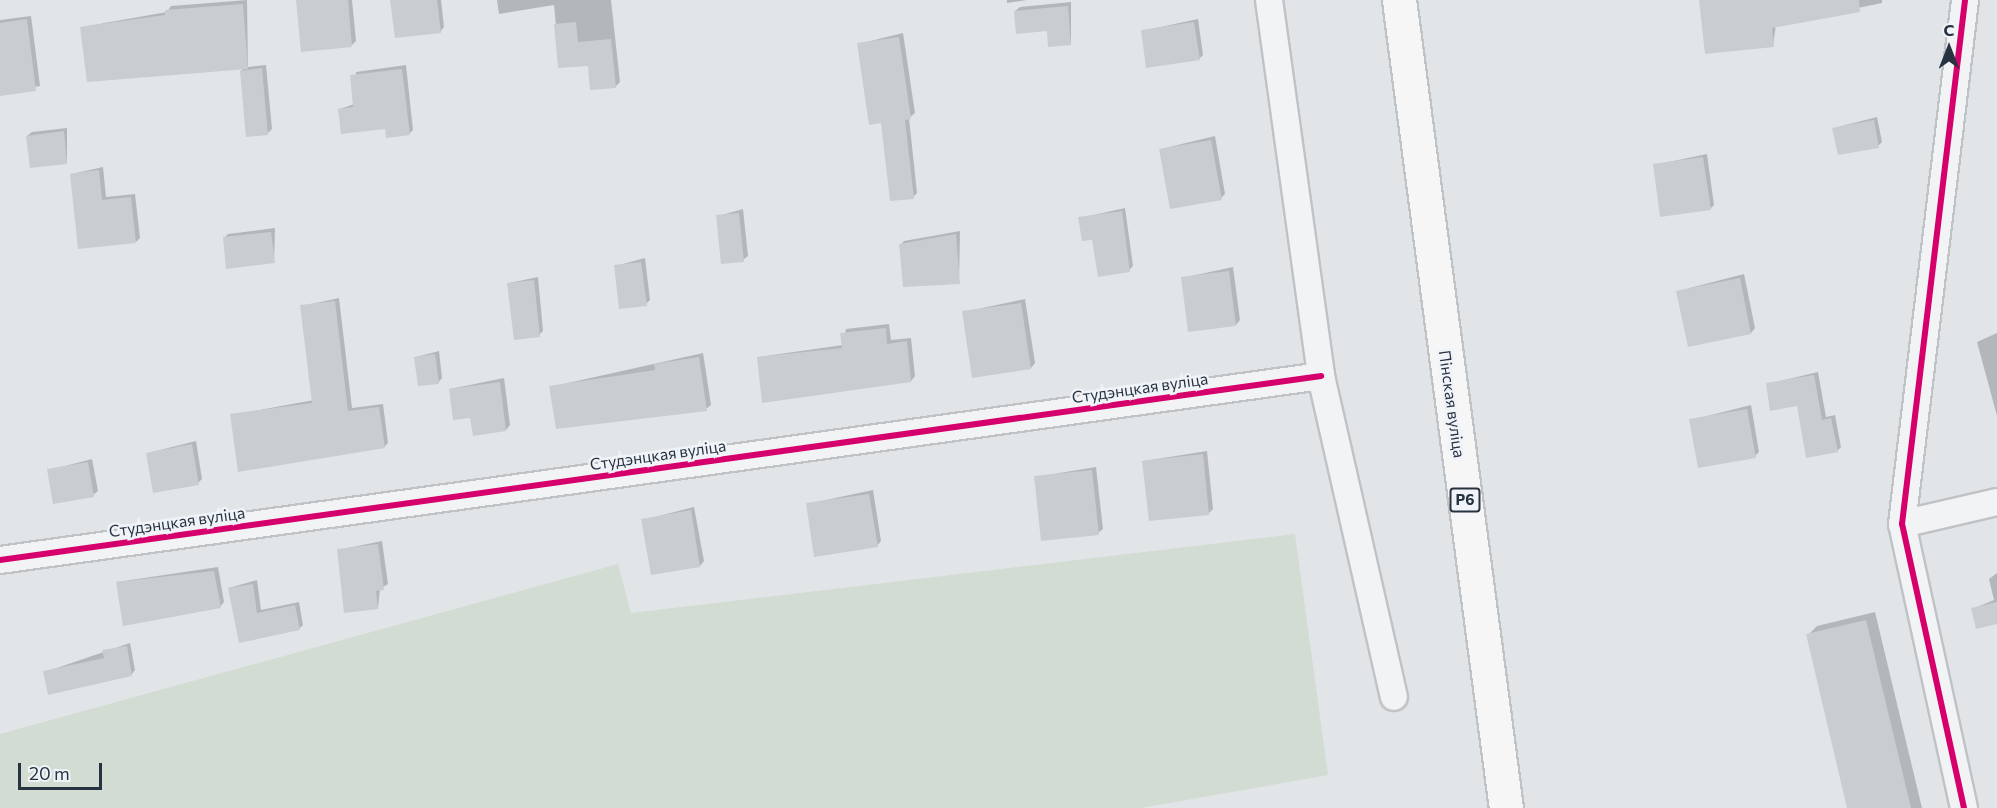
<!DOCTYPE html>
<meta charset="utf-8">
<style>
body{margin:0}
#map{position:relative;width:1997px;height:808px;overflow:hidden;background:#e2e5e8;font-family:Commissioner,sans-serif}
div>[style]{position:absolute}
.green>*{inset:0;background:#d3dcd3}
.shadow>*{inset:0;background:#0003}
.building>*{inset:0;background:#cacdd0}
.roads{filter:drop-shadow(2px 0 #c0c3c6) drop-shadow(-2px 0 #c0c3c6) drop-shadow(0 2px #c0c3c6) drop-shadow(0 -2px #c0c3c6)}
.minor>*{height:26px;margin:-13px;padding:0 13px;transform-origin:13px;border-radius:13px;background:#f2f3f4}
.primary>*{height:33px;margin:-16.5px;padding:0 16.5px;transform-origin:16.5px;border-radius:16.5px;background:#f6f6f7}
.cycleway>*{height:6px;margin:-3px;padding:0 3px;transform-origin:3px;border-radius:3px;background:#d6006c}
span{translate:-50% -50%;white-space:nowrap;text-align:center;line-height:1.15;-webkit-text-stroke:5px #f0f3f7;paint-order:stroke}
.shield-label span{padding:2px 4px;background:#f0f3f7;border:2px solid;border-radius:4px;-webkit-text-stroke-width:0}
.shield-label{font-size:15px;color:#283342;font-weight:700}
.street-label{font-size:16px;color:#283342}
.north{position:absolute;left:1919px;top:18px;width:60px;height:60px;-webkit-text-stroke:4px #f0f3f7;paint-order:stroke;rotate:0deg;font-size:16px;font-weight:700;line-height:24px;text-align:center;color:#283342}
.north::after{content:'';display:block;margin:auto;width:21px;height:27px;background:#283342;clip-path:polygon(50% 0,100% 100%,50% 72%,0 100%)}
.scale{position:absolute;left:18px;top:763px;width:84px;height:27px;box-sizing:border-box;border:3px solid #283342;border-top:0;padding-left:8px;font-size:18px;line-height:21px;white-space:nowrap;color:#283342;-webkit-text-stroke:4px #f0f3f7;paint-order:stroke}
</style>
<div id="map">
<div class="green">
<i style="clip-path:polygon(1295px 534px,1328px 775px,1141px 808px,0 808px,0 734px,618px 564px,631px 613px)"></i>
</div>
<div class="shadow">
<i style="clip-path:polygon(247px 0,248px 67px,266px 65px,272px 129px,268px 133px,241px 71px,245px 67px,82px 27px,167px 12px,171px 6px)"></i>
<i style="clip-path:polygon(297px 0,352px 0,356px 41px,352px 45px)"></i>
<i style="clip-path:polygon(392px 0,441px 0,444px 27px,440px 32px)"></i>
<i style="clip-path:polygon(497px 0,611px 0,620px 82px,616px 86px,589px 64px,560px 67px,554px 5px,499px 14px)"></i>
<i style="clip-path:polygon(1007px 0,1027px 0,1007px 3px)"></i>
<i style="clip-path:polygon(1701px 0,1882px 0,1882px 3px,1776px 25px,1773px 45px)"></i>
<i style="clip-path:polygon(1071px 2px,1071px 44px,1015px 11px,1020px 7px)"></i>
<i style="clip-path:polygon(31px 16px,40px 86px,0 94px,0 20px)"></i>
<i style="clip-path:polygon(1198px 19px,1203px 55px,1199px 59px,1142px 31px)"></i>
<i style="clip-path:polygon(903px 33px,915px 113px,909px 118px,917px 193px,913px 197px,858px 44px)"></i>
<i style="clip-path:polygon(406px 65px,413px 130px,409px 134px,340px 109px,354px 104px,356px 72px)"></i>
<i style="clip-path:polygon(1877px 117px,1882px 142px,1878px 146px,1834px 128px)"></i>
<i style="clip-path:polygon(67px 128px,67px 162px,27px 136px,32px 132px)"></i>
<i style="clip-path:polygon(1215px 136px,1225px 194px,1221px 198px,1161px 149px)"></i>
<i style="clip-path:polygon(1707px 154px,1714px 205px,1710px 209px,1654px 165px)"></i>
<i style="clip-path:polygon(103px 167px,106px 197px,135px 194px,140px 238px,136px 242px,72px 174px)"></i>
<i style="clip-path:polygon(1125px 208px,1133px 266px,1129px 270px,1093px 238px,1080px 218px)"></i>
<i style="clip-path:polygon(743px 209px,748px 256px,743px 260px,718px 216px)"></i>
<i style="clip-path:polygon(275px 228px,274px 262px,224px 238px,228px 234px)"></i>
<i style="clip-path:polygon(960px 231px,959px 283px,900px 245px,904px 241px)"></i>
<i style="clip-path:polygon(645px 258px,650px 300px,646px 304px,615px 266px)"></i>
<i style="clip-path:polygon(1233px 267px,1240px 320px,1236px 325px,1182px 278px)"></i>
<i style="clip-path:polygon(1744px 274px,1755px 328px,1751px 333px,1678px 291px)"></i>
<i style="clip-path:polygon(538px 277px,543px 331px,539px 335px,509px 283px)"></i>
<i style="clip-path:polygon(339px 298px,352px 408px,383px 404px,388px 443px,384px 447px,232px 415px,314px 400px,302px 306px)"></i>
<i style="clip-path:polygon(1025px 299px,1035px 363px,1031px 368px,963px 312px)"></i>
<i style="clip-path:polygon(889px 324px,891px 340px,911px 338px,915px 376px,911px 381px,759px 357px,843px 345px,846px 329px)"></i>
<i style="clip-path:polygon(1997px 333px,1997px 416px,1977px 342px)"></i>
<i style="clip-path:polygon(439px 351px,442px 378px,438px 383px,416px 357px)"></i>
<i style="clip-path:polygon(703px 353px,711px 405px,706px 409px,550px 387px)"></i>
<i style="clip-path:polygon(1818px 372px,1826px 417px,1835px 415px,1841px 447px,1837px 451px,1798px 404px,1767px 384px)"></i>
<i style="clip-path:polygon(504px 378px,510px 425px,506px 430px,471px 416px,450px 389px)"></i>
<i style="clip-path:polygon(1751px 405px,1759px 452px,1755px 456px,1691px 420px)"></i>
<i style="clip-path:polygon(196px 441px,202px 479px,198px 483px,148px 453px)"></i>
<i style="clip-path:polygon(1207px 451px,1213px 509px,1208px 514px,1144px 461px)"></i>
<i style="clip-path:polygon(92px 459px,98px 491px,93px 495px,49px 470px)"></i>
<i style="clip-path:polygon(1096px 467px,1103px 529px,1098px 533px,1035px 477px)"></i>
<i style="clip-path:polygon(873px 490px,881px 541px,877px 546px,807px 504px)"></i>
<i style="clip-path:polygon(694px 507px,704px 561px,700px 566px,643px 520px)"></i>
<i style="clip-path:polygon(382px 541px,388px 584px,380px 589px,378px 608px,338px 550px)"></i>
<i style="clip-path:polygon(218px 567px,224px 602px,220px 607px,117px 582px)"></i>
<i style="clip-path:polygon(1997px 573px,1997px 622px,1972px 609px,1994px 600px,1989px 579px)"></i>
<i style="clip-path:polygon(257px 580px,261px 610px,299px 602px,303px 625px,299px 629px,241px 641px,229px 588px)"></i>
<i style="clip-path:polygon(1875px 612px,1922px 808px,1849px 808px,1808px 635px,1817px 626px)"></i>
<i style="clip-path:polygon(130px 643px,135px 670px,131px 675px,45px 672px)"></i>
</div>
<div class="building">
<i style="clip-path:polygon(296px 0,348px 0,352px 47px,301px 52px)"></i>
<i style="clip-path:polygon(390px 0,437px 0,441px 33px,395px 38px)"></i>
<i style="clip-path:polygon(1699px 0,1859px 0,1860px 12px,1772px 28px,1774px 47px,1705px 54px)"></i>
<i style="clip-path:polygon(243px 4px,248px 69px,87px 82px,80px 27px,165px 15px,165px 10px)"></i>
<i style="clip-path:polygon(1068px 6px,1071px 45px,1048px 47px,1047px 31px,1016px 34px,1014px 11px)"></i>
<i style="clip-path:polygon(27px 19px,36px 91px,0 96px,0 23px)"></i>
<i style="clip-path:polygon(576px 22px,578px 42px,611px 39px,616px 88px,590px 90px,588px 66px,558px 68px,554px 24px)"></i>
<i style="clip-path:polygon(1194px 22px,1200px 60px,1146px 68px,1141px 30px)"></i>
<i style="clip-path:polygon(899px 37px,911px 119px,905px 120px,914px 199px,890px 201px,881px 123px,869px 125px,857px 43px)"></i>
<i style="clip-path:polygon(262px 68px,268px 135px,246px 137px,240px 71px)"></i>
<i style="clip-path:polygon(402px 69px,410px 135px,386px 138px,385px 129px,341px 134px,338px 109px,353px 107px,350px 75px)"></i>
<i style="clip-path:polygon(1874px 120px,1879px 148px,1838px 155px,1832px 128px)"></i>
<i style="clip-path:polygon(64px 131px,67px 164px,30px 168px,26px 136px)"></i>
<i style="clip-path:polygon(1211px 140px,1222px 200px,1170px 209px,1159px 149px)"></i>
<i style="clip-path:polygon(1703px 157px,1711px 210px,1660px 217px,1653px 164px)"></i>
<i style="clip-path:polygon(99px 170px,102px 200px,131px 197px,136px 243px,78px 249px,70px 174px)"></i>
<i style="clip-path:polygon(1122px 211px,1130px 272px,1098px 277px,1092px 240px,1082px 241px,1078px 217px)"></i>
<i style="clip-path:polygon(739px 213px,744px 262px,721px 264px,716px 215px)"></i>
<i style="clip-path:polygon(271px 232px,275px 263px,226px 269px,223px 237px)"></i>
<i style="clip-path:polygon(956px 234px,960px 284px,903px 287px,899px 244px)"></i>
<i style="clip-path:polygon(641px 262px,647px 306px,619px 309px,614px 265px)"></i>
<i style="clip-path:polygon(1229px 271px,1236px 326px,1188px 332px,1181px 277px)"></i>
<i style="clip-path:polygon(1740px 278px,1751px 334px,1688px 347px,1676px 291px)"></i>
<i style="clip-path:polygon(534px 280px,540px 337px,514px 340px,507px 283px)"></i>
<i style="clip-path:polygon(335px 301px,348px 411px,379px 407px,385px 448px,238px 472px,230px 414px,312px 403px,300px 305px)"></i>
<i style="clip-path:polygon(1021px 303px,1031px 369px,972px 378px,962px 311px)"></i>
<i style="clip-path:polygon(886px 328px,887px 344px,907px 341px,911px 382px,762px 403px,757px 357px,842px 348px,840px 333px)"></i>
<i style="clip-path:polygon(435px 354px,439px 384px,418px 386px,414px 357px)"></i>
<i style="clip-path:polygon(699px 357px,707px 411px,556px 429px,549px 386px,655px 370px,654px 364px)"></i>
<i style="clip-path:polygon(1814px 375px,1822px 420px,1831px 418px,1838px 452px,1806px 458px,1797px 406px,1770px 411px,1766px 383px)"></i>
<i style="clip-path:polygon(500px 382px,506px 431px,473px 436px,470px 418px,453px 420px,449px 389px)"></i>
<i style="clip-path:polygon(1747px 409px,1756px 458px,1698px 468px,1689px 419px)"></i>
<i style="clip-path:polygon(192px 444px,199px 485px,153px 493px,146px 453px)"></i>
<i style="clip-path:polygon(1203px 454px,1209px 515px,1149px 521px,1142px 461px)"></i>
<i style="clip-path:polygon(88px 462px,94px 497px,53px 504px,47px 469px)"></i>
<i style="clip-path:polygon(1092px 470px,1099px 535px,1041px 541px,1034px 476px)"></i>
<i style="clip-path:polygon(869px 494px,878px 547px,814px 557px,806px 503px)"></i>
<i style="clip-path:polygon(691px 510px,700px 567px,651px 575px,641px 519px)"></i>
<i style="clip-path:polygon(378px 544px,384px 590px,376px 591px,378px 609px,344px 613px,337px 549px)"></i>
<i style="clip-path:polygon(214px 571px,221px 608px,123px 626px,116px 582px)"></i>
<i style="clip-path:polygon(253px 584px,257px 613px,295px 605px,300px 630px,239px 643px,228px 588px)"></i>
<i style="clip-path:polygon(1997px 602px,1997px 624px,1976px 629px,1971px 608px)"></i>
<i style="clip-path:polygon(1866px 620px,1911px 808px,1847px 808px,1806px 634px)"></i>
<i style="clip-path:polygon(127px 646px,132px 676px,48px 695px,43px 671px,104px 658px,102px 650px)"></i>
</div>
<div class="roads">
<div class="minor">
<i style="left:1269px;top:0;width:380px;rotate:82.1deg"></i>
<i style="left:1321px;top:376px;width:329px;rotate:77.2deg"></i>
<i style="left:1902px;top:524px;width:98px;rotate:-13deg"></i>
<i style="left:0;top:560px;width:1334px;rotate:-7.93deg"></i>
<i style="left:1964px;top:808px;width:291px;rotate:-102.3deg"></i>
<i style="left:1902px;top:524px;width:528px;rotate:-83.14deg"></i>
</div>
<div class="primary">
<i style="left:1399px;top:0;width:815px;rotate:82.46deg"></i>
</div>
</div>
<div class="cycleway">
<i style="left:0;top:560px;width:1334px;rotate:-7.93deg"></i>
<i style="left:1964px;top:808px;width:291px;rotate:-102.3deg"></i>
<i style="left:1902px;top:524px;width:528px;rotate:-83.14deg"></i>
</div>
<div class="shield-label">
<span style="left:1465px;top:500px">Р6</span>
</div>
<div class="street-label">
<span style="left:1140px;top:388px;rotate:-8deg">Студэнцкая вуліца</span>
<span style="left:1452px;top:404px;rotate:82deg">Пінская вуліца</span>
<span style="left:658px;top:455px;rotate:-8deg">Студэнцкая вуліца</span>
<span style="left:177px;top:522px;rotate:-8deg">Студэнцкая вуліца</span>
</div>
<div class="north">С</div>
<div class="scale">20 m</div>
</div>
